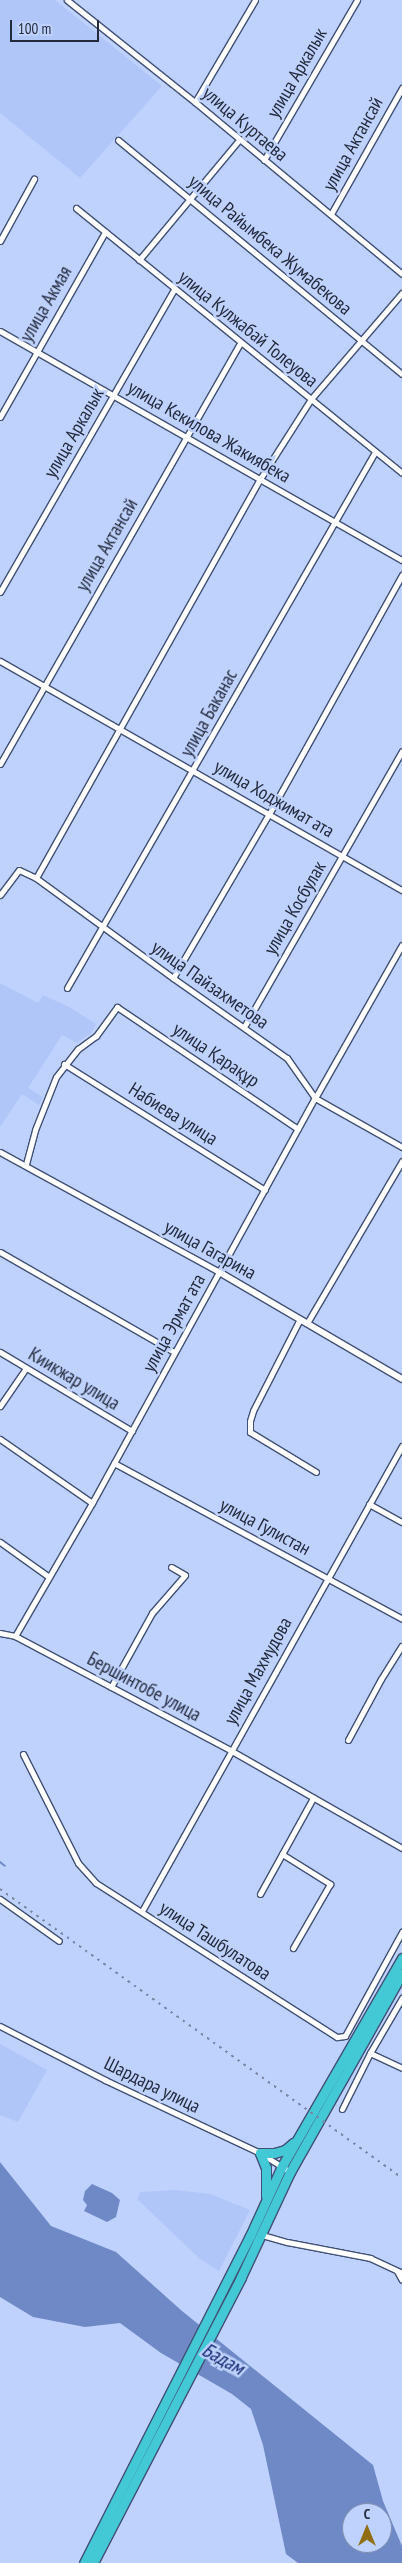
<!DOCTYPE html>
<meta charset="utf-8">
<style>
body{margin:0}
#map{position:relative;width:402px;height:2563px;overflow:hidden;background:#bfd2fe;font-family:"PT Sans Narrow",sans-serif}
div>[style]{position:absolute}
.built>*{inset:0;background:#b0c6f8}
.water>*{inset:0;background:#6f89c7}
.stream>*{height:2px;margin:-1px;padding:0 1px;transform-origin:1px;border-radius:1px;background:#6f89c7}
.roads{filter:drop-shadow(1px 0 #415075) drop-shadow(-1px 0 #415075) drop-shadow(0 1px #415075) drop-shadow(0 -1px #415075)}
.minor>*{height:5px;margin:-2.5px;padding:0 2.5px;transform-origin:2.5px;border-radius:2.5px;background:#fff}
.tertiary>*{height:6px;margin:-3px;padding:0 3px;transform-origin:3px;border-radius:3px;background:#fff}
.trunk>*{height:9px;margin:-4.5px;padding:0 4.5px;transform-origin:4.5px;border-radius:4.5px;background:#43c8d6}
.rail>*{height:2px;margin-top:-1px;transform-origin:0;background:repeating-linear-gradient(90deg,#7986a6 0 2.5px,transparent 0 7.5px)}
span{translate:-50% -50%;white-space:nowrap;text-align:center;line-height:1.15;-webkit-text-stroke:5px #bfd2fe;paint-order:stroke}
.street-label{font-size:19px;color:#232a3b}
.water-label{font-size:20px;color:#142a73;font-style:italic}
.north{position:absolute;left:342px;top:2503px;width:50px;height:50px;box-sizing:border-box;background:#bfd2fe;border:1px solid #818fb0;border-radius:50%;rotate:0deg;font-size:14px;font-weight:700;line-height:20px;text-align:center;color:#232a3b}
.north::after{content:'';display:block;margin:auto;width:18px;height:22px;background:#906f14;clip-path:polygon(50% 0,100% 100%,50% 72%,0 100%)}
.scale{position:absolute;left:10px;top:20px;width:89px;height:22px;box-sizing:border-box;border:2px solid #232a3b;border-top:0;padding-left:6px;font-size:15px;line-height:18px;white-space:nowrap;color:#232a3b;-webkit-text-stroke:4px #bfd2fe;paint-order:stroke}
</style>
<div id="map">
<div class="built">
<i style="clip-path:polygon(0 0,55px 0,162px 86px,80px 178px,0 113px)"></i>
<i style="clip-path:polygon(0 983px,38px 1003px,43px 995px,69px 1007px,96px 1024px,91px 1033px,77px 1043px,62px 1035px,28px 1088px,43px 1097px,39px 1105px,22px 1094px,0 1127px)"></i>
<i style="clip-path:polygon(0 2044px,47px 2070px,18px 2122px,0 2115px)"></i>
<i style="clip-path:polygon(176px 2190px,210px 2194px,250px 2210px,219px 2271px,200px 2259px,137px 2199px,140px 2192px)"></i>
</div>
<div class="water">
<i style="clip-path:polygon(evenodd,0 2162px,51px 2226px,116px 2252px,182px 2311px,373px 2465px,383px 2501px,402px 2546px,402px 2563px,298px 2563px,286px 2554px,263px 2445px,251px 2409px,232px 2394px,161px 2353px,120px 2323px,85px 2327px,33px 2317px,0 2297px,0 2162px,352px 2513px,382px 2513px,382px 2543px,352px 2543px,352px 2513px)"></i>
<i style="clip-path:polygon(92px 2184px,112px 2193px,120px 2200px,116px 2217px,107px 2222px,84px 2211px,87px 2205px,83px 2200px,85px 2191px)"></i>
</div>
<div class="stream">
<i style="left:0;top:1862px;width:6px;rotate:39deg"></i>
</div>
<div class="roads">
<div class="minor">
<i style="left:67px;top:0;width:164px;rotate:38.6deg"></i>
<i style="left:195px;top:102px;width:269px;rotate:39.7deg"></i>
<i style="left:195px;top:102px;width:118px;rotate:-59.5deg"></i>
<i style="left:118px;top:140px;width:368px;rotate:39.5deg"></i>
<i style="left:264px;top:160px;width:185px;rotate:-59.8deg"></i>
<i style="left:76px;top:208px;width:420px;rotate:39.1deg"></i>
<i style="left:331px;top:214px;width:145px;rotate:-60.6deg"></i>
<i style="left:0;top:241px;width:71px;rotate:-61.3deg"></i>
<i style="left:139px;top:260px;width:156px;rotate:-50.2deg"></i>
<i style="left:0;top:331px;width:463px;rotate:29.7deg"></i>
<i style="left:0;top:417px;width:213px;rotate:-60.4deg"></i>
<i style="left:0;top:592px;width:349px;rotate:-60.1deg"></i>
<i style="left:0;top:661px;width:463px;rotate:29.7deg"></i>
<i style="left:0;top:764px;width:485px;rotate:-60.3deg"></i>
<i style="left:36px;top:878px;width:458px;rotate:-60.7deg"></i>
<i style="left:260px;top:479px;width:95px;rotate:-57.5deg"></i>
<i style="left:311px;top:399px;width:140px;rotate:-49.4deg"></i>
<i style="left:0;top:895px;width:31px;rotate:-53deg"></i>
<i style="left:19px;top:870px;width:19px;rotate:25deg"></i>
<i style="left:36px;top:878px;width:170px;rotate:36.1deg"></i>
<i style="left:173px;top:978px;width:139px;rotate:35.1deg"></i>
<i style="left:287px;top:1058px;width:49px;rotate:55deg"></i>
<i style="left:315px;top:1098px;width:100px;rotate:29.4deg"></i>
<i style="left:173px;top:978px;width:190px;rotate:-59.7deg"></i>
<i style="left:269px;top:814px;width:274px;rotate:-60.9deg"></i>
<i style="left:67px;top:988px;width:618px;rotate:-60.12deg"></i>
<i style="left:244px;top:1027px;width:318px;rotate:-60.2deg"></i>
<i style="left:64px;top:1064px;width:237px;rotate:32.1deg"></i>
<i style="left:0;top:1152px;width:250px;rotate:28.7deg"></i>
<i style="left:26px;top:1164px;width:35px;rotate:-75deg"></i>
<i style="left:35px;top:1130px;width:57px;rotate:-68.4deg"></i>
<i style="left:56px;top:1077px;width:36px;rotate:-52deg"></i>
<i style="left:78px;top:1049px;width:22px;rotate:-36deg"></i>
<i style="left:96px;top:1036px;width:36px;rotate:-54deg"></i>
<i style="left:117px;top:1007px;width:218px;rotate:34deg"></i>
<i style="left:0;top:1252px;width:201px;rotate:29.9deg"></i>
<i style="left:300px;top:1319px;width:103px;rotate:117.1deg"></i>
<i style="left:253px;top:1411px;width:10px;rotate:107deg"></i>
<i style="left:250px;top:1421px;width:11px;rotate:90deg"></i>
<i style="left:250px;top:1432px;width:77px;rotate:31.2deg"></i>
<i style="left:307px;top:1323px;width:188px;rotate:-59.6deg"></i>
<i style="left:0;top:1352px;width:154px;rotate:30.9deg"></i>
<i style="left:0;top:1406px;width:46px;rotate:-55.6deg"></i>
<i style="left:0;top:1439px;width:112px;rotate:34.8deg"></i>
<i style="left:114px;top:1463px;width:328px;rotate:28.4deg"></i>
<i style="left:369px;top:1504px;width:38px;rotate:29deg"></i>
<i style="left:0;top:1542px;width:60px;rotate:35.5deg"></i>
<i style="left:0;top:1633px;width:15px;rotate:11deg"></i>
<i style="left:15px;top:1636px;width:243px;rotate:27.9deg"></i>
<i style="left:230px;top:1750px;width:198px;rotate:29.7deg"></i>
<i style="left:15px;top:1636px;width:154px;rotate:-59.9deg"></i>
<i style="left:92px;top:1503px;width:462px;rotate:-61.2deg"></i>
<i style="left:315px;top:1098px;width:176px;rotate:-60.4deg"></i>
<i style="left:111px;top:1687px;width:85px;rotate:-61deg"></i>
<i style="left:152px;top:1613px;width:50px;rotate:-49deg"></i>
<i style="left:185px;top:1575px;width:16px;rotate:-150deg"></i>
<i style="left:348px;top:1740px;width:69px;rotate:-61.6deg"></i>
<i style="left:381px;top:1679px;width:39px;rotate:-58deg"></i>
<i style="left:23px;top:1754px;width:122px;rotate:63.2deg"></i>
<i style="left:78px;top:1863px;width:27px;rotate:48deg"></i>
<i style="left:96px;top:1883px;width:286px;rotate:32.6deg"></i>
<i style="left:337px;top:2037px;width:8px;rotate:-7deg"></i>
<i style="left:345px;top:2036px;width:119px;rotate:-61.3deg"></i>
<i style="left:282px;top:1854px;width:57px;rotate:32deg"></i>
<i style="left:330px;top:1884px;width:74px;rotate:120deg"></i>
<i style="left:260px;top:1894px;width:110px;rotate:-61.1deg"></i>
<i style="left:0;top:1899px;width:72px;rotate:35.4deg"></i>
<i style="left:142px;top:1911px;width:533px;rotate:-60.79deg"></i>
<i style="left:0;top:2026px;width:118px;rotate:27.2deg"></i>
<i style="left:105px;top:2080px;width:171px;rotate:25.2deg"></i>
<i style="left:260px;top:2153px;width:36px;rotate:32deg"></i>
<i style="left:370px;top:2053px;width:35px;rotate:25deg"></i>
<i style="left:342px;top:2109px;width:63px;rotate:-63.4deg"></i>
<i style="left:370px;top:2053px;width:64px;rotate:-59.8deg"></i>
<i style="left:262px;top:2235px;width:26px;rotate:16deg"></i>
<i style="left:287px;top:2242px;width:85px;rotate:10.9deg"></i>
<i style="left:370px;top:2258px;width:35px;rotate:25deg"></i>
<i style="left:397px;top:2271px;width:10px;rotate:61deg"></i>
</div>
<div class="tertiary">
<i style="left:219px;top:1272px;width:212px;rotate:30.3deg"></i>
</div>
<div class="trunk">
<i style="left:266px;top:2196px;width:28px;rotate:-90deg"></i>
<i style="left:266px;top:2168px;width:16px;rotate:-112deg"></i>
<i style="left:260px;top:2153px;width:14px"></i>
<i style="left:274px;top:2153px;width:11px;rotate:-15deg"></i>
<i style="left:285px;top:2150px;width:11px;rotate:-41deg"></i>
<i style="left:84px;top:2563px;width:367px;rotate:-63.1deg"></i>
<i style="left:250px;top:2236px;width:77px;rotate:-65.4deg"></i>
<i style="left:282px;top:2166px;width:240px;rotate:-60deg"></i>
<i style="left:93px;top:2563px;width:322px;rotate:-62.6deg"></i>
<i style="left:241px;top:2277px;width:116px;rotate:-65deg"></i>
<i style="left:290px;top:2172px;width:228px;rotate:-60.6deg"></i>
</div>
</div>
<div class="rail">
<i style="left:0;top:1889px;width:495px;rotate:35.7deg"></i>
</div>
<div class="street-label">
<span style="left:297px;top:73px;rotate:-60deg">улица Аркалык</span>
<span style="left:245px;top:124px;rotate:40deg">улица Куртаева</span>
<span style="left:353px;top:144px;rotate:-61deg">улица Актансай</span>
<span style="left:270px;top:245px;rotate:40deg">улица Райымбека Жумабекова</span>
<span style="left:46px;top:304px;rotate:-60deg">улица Акмая</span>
<span style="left:248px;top:329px;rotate:39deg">улица Кулжабай Толеуова</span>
<span style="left:209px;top:432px;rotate:30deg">улица Кекилова Жакиябека</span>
<span style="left:74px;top:433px;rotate:-60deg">улица Аркалык</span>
<span style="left:107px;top:545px;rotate:-60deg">улица Актансай</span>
<span style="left:209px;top:713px;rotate:-61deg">улица Баканас</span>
<span style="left:274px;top:799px;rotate:30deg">улица Ходжимат ата</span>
<span style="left:295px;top:908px;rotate:-60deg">улица Косбулак</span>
<span style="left:210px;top:985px;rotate:35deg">улица Пайзахметова</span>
<span style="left:216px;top:1055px;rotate:34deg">улица Қарақұр</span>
<span style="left:173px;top:1114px;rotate:32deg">Набиева улица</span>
<span style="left:210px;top:1250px;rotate:29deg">улица Гагарина</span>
<span style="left:174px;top:1323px;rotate:-61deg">улица Эрмат ата</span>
<span style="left:74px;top:1379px;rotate:31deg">Киикжар улица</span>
<span style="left:265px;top:1527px;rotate:28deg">улица Гулистан</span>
<span style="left:258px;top:1671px;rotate:-61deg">улица Махмудова</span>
<span style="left:144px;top:1687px;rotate:28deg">Бершинтобе улица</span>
<span style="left:215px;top:1941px;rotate:33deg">улица Ташбулатова</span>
<span style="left:152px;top:2085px;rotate:26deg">Шардара улица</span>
</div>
<div class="water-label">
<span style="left:223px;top:2359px;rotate:29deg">Бадам</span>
</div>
<div class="north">С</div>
<div class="scale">100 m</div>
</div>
